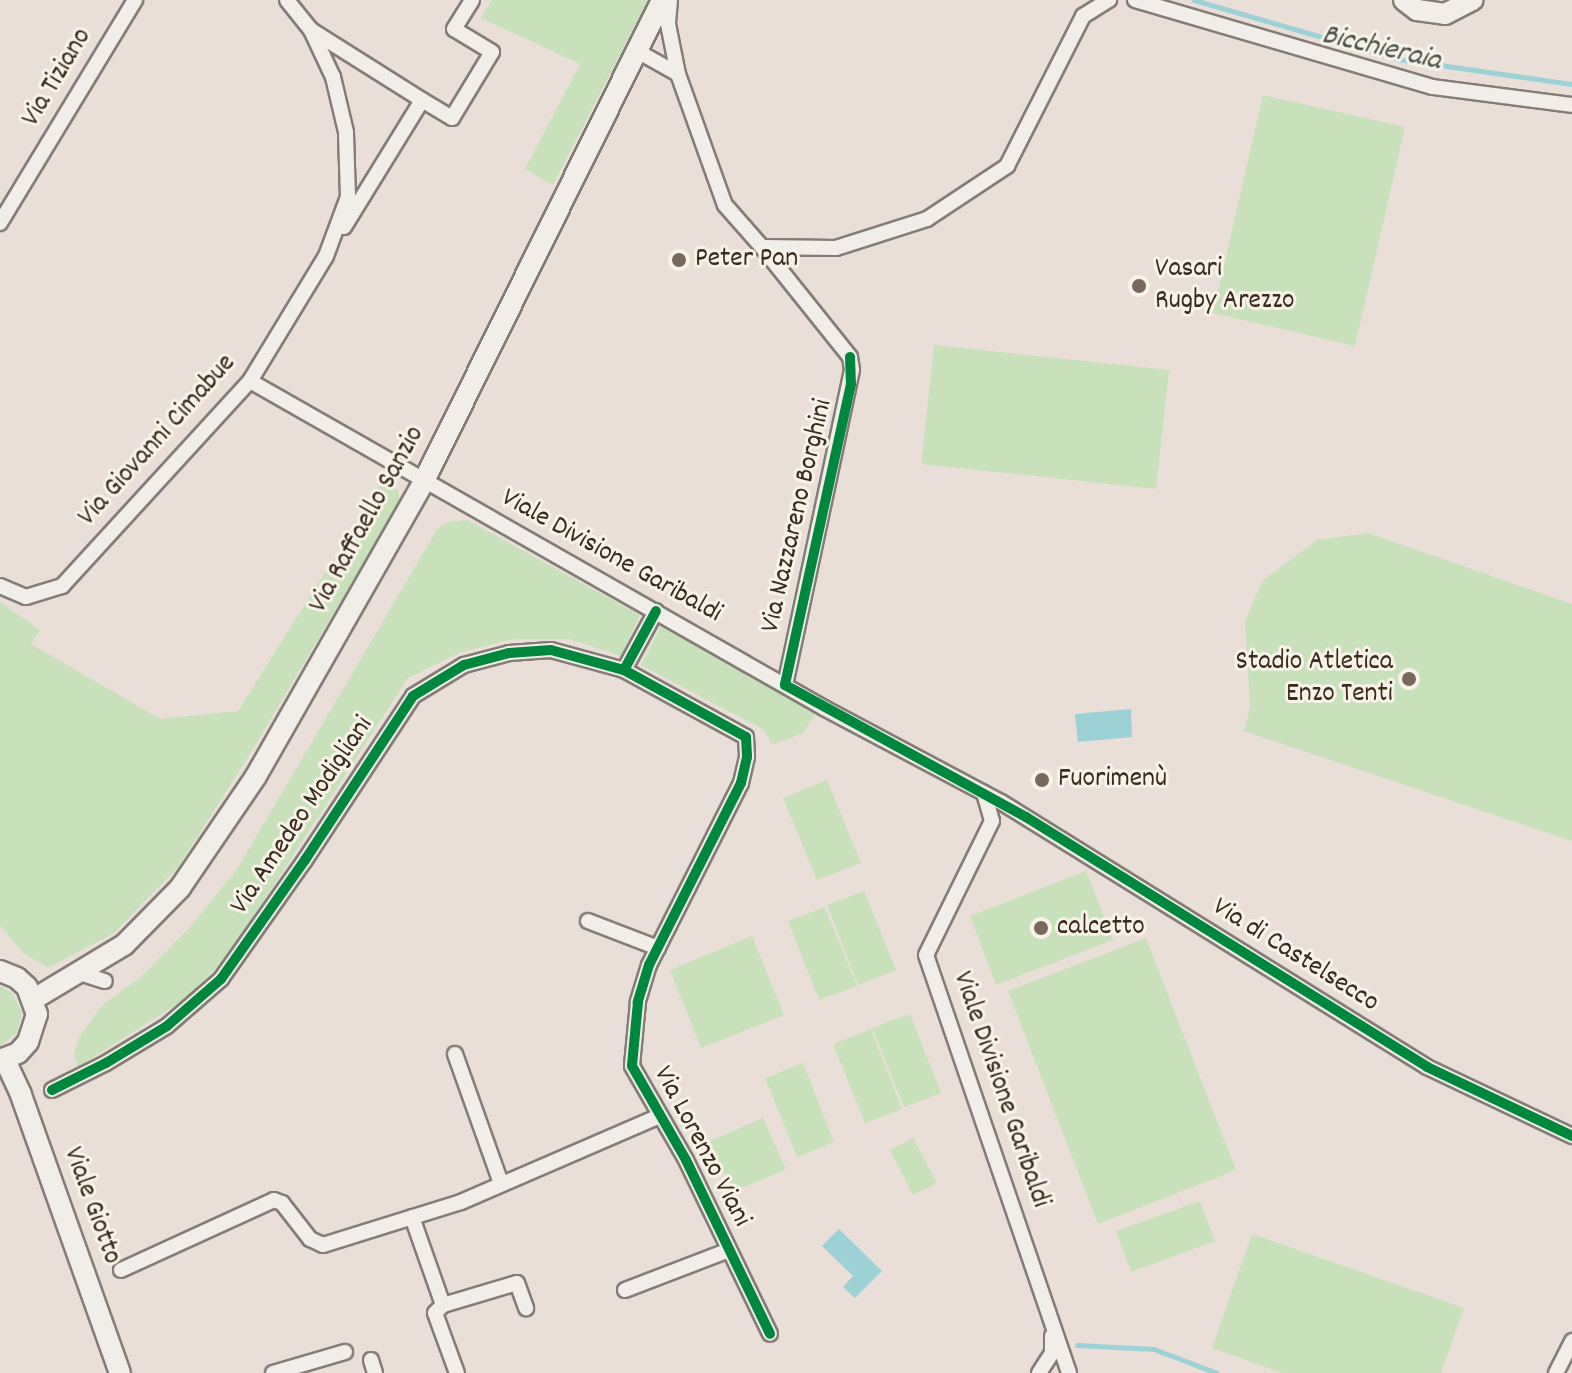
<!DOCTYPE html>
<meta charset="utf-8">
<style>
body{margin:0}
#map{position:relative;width:1572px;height:1373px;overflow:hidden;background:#e9dfd8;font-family:Dekko,sans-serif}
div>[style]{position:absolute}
.green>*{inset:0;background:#c9e1bb}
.water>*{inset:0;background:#9cd1d6}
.stream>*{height:5px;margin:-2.5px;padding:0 2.5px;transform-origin:2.5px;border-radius:2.5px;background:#9cd1d6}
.roads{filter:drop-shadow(2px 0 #847d77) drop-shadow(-2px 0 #847d77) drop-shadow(0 2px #847d77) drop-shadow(0 -2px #847d77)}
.street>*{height:14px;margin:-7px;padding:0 7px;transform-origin:7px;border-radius:7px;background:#f1eeea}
.secondary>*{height:20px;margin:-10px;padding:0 10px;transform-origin:10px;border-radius:10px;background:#f1eeea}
.cycleway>*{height:10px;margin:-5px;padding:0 5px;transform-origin:5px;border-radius:5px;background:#00873e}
.dots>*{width:22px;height:22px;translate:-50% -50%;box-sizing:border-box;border:4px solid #f7f3e8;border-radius:50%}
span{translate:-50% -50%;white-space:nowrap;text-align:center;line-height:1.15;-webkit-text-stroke:6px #f7f3e8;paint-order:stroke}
.street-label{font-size:28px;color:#3b2a1e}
.poi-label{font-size:28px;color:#3b2a1e}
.left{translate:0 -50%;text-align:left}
.right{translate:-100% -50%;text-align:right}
.water-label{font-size:30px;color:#4b524c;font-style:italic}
</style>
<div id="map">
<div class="green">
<i style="clip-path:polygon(492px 0,648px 0,553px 185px,525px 169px,580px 64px,481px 18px)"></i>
<i style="clip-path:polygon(1263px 95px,1405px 127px,1355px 346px,1213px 313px)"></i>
<i style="clip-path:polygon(934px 345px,1169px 370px,1156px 489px,921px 464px)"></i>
<i style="clip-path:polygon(384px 479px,399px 491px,399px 503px,253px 749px,179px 866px,114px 933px,48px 968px,22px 952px,0 925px,0 602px,40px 630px,31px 644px,160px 719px,238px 711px)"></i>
<i style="clip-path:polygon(467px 520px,640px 615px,621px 656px,569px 639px,513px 639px,461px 652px,408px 678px,228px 956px,185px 999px,78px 1067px,74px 1055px,79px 1037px,102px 1005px,141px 977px,191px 926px,237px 869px,438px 528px,449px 522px)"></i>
<i style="clip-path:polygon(1368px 533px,1572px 604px,1572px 841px,1244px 731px,1250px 707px,1245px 622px,1262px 581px,1317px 540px)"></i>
<i style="clip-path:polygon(662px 625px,816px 713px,803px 733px,772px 745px,764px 730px,641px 665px)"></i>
<i style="clip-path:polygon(827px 780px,861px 863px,817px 880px,783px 798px)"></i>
<i style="clip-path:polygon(1086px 871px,1113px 940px,996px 985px,970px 916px)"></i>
<i style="clip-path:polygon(864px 891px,896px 970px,858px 985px,827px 905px)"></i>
<i style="clip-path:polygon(825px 907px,857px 986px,819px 1000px,788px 921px)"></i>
<i style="clip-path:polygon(752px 936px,784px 1015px,701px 1048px,670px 970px)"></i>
<i style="clip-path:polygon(1146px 938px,1236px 1170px,1098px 1224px,1008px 991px)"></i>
<i style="clip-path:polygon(0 986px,12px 993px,22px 1012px,17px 1033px,0 1046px)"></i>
<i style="clip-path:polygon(910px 1014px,941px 1093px,904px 1107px,872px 1028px)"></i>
<i style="clip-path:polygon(871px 1029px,902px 1109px,865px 1123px,833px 1044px)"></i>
<i style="clip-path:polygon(803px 1063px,834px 1142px,797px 1157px,765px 1078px)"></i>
<i style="clip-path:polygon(763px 1118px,786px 1169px,733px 1192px,710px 1141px)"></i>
<i style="clip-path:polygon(913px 1138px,937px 1183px,913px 1195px,890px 1150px)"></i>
<i style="clip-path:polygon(1200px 1201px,1215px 1241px,1131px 1272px,1116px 1231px)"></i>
<i style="clip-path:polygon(1252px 1234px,1464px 1308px,1441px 1373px,1282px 1373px,1212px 1348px)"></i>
</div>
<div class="water">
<i style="clip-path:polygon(1131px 709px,1132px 737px,1078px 742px,1075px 714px)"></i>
<i style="clip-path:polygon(839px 1229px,882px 1271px,855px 1298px,843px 1287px,853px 1276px,822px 1246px)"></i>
</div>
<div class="stream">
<i style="left:1194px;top:0;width:212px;rotate:16.1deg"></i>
<i style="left:1398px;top:59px;width:176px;rotate:8.2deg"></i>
<i style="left:1077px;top:1345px;width:77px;rotate:3deg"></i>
<i style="left:1154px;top:1349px;width:67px;rotate:20.9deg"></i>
</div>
<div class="roads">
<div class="street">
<i style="left:670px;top:0;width:24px;rotate:95deg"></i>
<i style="left:668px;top:24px;width:51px;rotate:78.7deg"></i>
<i style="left:1135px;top:0;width:310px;rotate:16.3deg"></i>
<i style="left:1433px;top:87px;width:140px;rotate:7.4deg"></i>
<i style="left:311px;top:30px;width:131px;rotate:32.2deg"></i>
<i style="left:637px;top:51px;width:47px;rotate:29.3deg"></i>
<i style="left:678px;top:74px;width:139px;rotate:70.3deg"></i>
<i style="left:725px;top:205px;width:56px;rotate:48.6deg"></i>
<i style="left:762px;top:247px;width:74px;rotate:0.8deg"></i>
<i style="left:836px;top:248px;width:96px;rotate:-17.7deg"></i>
<i style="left:927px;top:219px;width:96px;rotate:-33.5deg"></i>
<i style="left:1007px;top:166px;width:168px;rotate:-63.1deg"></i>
<i style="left:1083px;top:16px;width:31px;rotate:-32deg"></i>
<i style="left:0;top:223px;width:261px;rotate:-58.8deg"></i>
<i style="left:344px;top:227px;width:149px;rotate:-58.4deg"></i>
<i style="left:422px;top:100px;width:35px;rotate:31deg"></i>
<i style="left:452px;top:118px;width:77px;rotate:-58.8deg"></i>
<i style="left:492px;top:52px;width:44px;rotate:-148.8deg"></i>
<i style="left:454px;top:29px;width:34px;rotate:-58deg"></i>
<i style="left:762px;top:247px;width:141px;rotate:51.3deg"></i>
<i style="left:850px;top:357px;width:13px;rotate:81deg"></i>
<i style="left:852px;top:370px;width:322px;rotate:102deg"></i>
<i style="left:250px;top:381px;width:661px;rotate:29.67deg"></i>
<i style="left:824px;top:708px;width:200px;rotate:28deg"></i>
<i style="left:1001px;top:802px;width:502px;rotate:31.88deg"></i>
<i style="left:1427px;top:1067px;width:161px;rotate:25.4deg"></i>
<i style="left:0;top:586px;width:28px;rotate:23deg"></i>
<i style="left:26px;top:597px;width:38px;rotate:-17deg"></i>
<i style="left:62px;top:586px;width:278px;rotate:-47.5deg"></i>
<i style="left:250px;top:381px;width:146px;rotate:-58.7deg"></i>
<i style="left:326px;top:256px;width:63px;rotate:-69.6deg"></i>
<i style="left:348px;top:197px;width:65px;rotate:-91.8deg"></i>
<i style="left:346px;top:132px;width:57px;rotate:-103.3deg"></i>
<i style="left:333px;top:77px;width:52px;rotate:-115.1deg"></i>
<i style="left:311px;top:30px;width:38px;rotate:-129deg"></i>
<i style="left:624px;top:670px;width:139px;rotate:28.8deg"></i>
<i style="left:746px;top:737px;width:20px;rotate:87deg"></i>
<i style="left:747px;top:757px;width:27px;rotate:103deg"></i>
<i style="left:741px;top:783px;width:204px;rotate:116.8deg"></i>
<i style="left:649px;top:965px;width:39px;rotate:107deg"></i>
<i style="left:638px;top:1002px;width:64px;rotate:95.4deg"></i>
<i style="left:632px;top:1066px;width:108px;rotate:60.1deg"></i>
<i style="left:686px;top:1160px;width:193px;rotate:64.2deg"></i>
<i style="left:984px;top:793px;width:29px;rotate:74deg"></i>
<i style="left:992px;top:821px;width:149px;rotate:116.2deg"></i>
<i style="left:926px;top:955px;width:442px;rotate:71.1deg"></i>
<i style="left:588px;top:921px;width:75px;rotate:21.1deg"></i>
<i style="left:80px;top:973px;width:26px;rotate:18deg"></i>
<i style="left:455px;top:1054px;width:137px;rotate:70.4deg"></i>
<i style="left:52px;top:1090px;width:60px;rotate:-26.6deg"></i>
<i style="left:106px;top:1063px;width:71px;rotate:-31.2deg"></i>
<i style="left:167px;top:1026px;width:72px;rotate:-41deg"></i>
<i style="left:221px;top:979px;width:146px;rotate:-54.8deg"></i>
<i style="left:305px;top:860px;width:196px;rotate:-56.6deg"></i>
<i style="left:413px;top:696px;width:60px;rotate:-31.3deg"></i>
<i style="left:464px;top:665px;width:47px;rotate:-14.9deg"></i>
<i style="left:509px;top:653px;width:42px;rotate:-4.1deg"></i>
<i style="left:551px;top:650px;width:76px;rotate:15.3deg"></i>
<i style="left:624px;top:670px;width:67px;rotate:-61.5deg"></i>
<i style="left:412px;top:1217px;width:93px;rotate:70.6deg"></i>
<i style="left:443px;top:1305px;width:77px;rotate:-16.6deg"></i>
<i style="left:517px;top:1283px;width:27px;rotate:70deg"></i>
<i style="left:121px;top:1270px;width:168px;rotate:-24.6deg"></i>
<i style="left:274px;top:1200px;width:9px;rotate:21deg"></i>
<i style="left:282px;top:1203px;width:46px;rotate:52.1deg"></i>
<i style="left:310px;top:1239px;width:14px;rotate:25deg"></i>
<i style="left:323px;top:1245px;width:145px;rotate:-17.3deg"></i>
<i style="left:461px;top:1202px;width:217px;rotate:-23.4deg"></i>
<i style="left:625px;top:1290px;width:111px;rotate:-21deg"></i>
<i style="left:443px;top:1305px;width:11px;rotate:135deg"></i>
<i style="left:435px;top:1313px;width:64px;rotate:69.9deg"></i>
<i style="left:371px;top:1360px;width:14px;rotate:73deg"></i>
<i style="left:273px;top:1373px;width:75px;rotate:-16.3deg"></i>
<i style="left:1039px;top:1373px;width:24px;rotate:-57deg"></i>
<i style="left:1052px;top:1353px;width:17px;rotate:-90deg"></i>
<i style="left:1556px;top:1373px;width:36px;rotate:-63deg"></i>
</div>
<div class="secondary">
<i style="left:1404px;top:0;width:16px;rotate:38deg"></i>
<i style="left:1417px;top:10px;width:28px;rotate:8deg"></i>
<i style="left:1445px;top:14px;width:31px;rotate:-27deg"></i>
<i style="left:0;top:971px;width:18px;rotate:22deg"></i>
<i style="left:17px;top:978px;width:13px;rotate:42deg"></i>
<i style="left:27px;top:987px;width:29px;rotate:70deg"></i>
<i style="left:37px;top:1014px;width:29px;rotate:108deg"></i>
<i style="left:28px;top:1042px;width:15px;rotate:132deg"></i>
<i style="left:18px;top:1053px;width:19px;rotate:159deg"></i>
<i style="left:34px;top:999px;width:105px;rotate:-31deg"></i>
<i style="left:124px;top:945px;width:80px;rotate:-45.5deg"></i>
<i style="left:180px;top:888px;width:135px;rotate:-55.8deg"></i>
<i style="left:256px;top:776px;width:337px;rotate:-60.3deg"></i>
<i style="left:423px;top:483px;width:539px;rotate:-63.67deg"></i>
<i style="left:5px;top:1060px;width:38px;rotate:65deg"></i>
<i style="left:21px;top:1095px;width:295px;rotate:70.4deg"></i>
</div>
</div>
<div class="cycleway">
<i style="left:850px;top:357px;width:27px;rotate:88deg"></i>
<i style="left:851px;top:384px;width:308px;rotate:102.4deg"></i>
<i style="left:785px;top:685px;width:275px;rotate:28.7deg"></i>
<i style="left:1026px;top:817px;width:473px;rotate:31.9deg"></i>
<i style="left:1427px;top:1067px;width:161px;rotate:25.4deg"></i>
<i style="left:624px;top:670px;width:139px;rotate:28.8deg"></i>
<i style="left:746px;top:737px;width:20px;rotate:87deg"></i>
<i style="left:747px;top:757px;width:27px;rotate:103deg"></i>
<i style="left:741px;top:783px;width:204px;rotate:116.8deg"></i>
<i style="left:649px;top:965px;width:39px;rotate:107deg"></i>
<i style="left:638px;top:1002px;width:64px;rotate:95.4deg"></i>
<i style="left:632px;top:1066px;width:108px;rotate:60.1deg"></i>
<i style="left:686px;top:1160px;width:193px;rotate:64.2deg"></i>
<i style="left:52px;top:1090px;width:60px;rotate:-26.6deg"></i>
<i style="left:106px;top:1063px;width:71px;rotate:-31.2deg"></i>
<i style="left:167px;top:1026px;width:72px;rotate:-41deg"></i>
<i style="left:221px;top:979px;width:146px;rotate:-54.8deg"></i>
<i style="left:305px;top:860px;width:196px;rotate:-56.6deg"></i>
<i style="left:413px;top:696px;width:60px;rotate:-31.3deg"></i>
<i style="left:464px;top:665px;width:47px;rotate:-14.9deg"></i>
<i style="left:509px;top:653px;width:42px;rotate:-4.1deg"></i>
<i style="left:551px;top:650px;width:76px;rotate:15.3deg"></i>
<i style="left:624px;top:670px;width:67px;rotate:-61.5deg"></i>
</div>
<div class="dots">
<i style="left:679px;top:260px;background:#78695f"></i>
<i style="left:1139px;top:286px;background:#78695f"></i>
<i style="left:1409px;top:679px;background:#78695f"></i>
<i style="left:1042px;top:780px;background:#78695f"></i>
<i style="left:1041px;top:928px;background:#78695f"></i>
</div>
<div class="street-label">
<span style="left:58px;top:78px;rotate:-59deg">Via Tiziano</span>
<span style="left:158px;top:441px;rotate:-48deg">Via Giovanni Cimabue</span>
<span style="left:798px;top:516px;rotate:-77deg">Via Nazzareno Borghini</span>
<span style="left:368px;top:520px;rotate:-61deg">Via Raffaello Sanzio</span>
<span style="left:611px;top:557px;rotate:29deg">Viale Divisione Garibaldi</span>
<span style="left:303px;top:816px;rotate:-56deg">Via Amedeo Modigliani</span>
<span style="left:1295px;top:956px;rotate:32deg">Via di Castelsecco</span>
<span style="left:1000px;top:1090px;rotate:71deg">Viale Divisione Garibaldi</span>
<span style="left:701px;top:1147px;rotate:62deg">Via Lorenzo Viani</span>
<span style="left:91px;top:1206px;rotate:70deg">Viale Giotto</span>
</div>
<div class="poi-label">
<span class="left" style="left:695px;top:260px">Peter Pan</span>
<span class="left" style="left:1155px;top:286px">Vasari<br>Rugby Arezzo</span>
<span class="right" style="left:1393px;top:679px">Stadio Atletica<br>Enzo Tenti</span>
<span class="left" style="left:1058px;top:780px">Fuorimenù</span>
<span class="left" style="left:1057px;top:928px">calcetto</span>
</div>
<div class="water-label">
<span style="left:1381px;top:50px;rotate:13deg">Bicchieraia</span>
</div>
</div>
